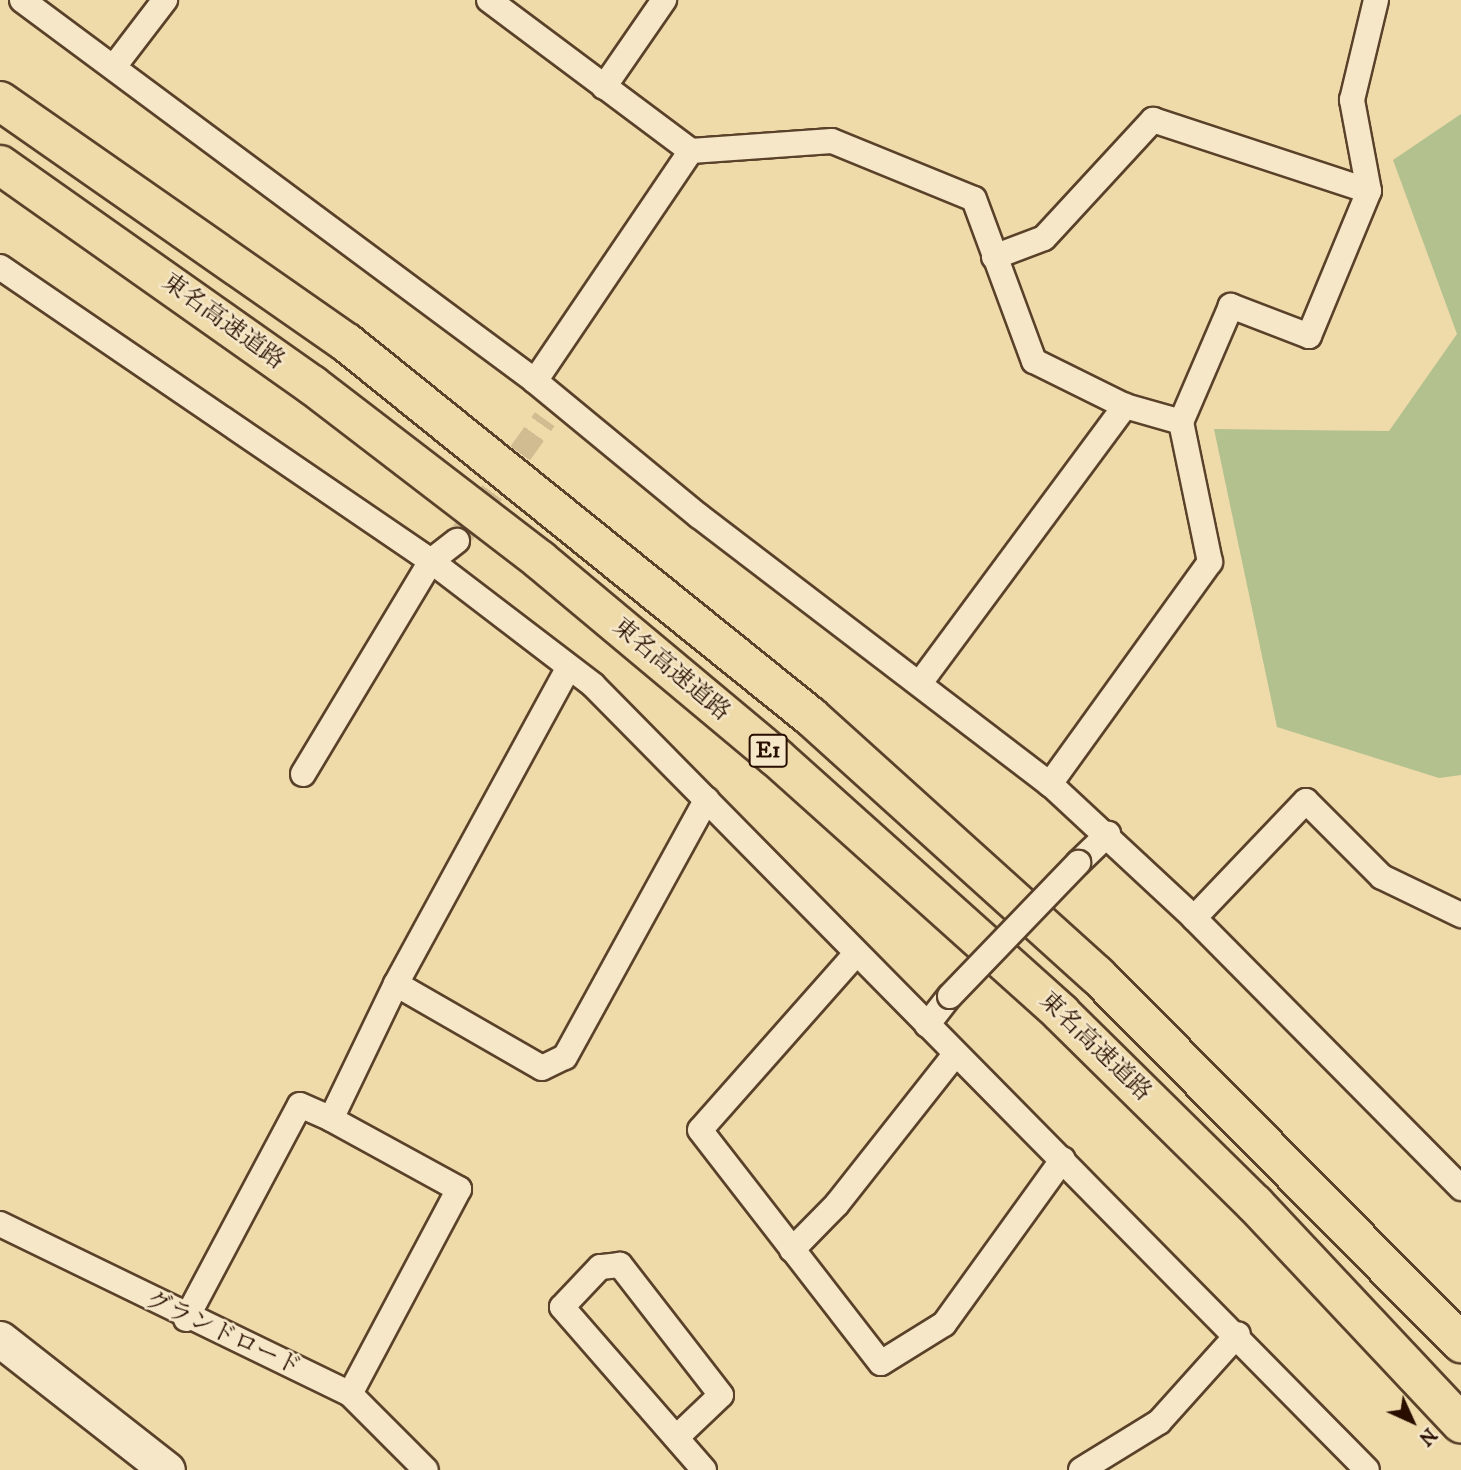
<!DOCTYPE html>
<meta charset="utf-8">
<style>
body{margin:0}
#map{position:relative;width:1461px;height:1470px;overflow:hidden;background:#efdaaa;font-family:"IM FELL DW Pica","Noto Serif JP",serif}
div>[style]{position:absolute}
.green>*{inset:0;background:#b2c18e}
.street-tunnel>*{height:24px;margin-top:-12px;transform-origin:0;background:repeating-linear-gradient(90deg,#d1bb90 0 24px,transparent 0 36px)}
.roads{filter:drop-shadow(2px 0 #5a412a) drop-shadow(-2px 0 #5a412a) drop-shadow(0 2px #5a412a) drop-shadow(0 -2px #5a412a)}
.street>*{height:24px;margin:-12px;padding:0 12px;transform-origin:12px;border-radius:12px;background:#f5e7c8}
.secondary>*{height:35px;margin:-17.5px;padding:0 17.5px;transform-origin:17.5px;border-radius:17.5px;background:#f5e7c8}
.highway>*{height:38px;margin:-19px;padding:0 19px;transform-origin:19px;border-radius:19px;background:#efdaaa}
.bridges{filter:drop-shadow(2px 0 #5a412a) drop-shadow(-2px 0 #5a412a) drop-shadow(0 2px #5a412a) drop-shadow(0 -2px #5a412a)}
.street-bridge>*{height:24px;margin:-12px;padding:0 12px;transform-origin:12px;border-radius:12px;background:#f5e7c8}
span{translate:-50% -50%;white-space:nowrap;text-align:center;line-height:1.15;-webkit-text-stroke:5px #f5e7c8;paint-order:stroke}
.shield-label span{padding:2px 5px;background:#f5e7c8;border:2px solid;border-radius:5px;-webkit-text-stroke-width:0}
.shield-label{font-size:23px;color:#290e00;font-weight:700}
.street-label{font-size:24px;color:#290e00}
.north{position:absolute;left:1377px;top:1386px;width:70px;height:70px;-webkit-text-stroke:5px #f5e7c8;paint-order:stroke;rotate:135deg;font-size:19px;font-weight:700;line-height:28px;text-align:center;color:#290e00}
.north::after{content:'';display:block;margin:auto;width:24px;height:32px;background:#290e00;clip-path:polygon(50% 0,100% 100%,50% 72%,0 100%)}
</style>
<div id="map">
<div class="green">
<i style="clip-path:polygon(1461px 114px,1461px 775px,1439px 778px,1277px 727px,1214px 429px,1389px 431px,1457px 334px,1393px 160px)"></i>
</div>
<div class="street-tunnel">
<i style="left:457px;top:541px;width:150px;rotate:-54.2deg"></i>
</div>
<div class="roads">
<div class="street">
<i style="left:22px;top:0;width:639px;rotate:36.6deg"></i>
<i style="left:535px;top:381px;width:212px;rotate:39.5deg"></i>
<i style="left:699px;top:516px;width:442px;rotate:37.4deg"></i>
<i style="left:1050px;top:784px;width:197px;rotate:42.9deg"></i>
<i style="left:1194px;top:918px;width:380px;rotate:45.3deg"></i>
<i style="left:489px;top:0;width:252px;rotate:36.8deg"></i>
<i style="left:691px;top:151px;width:141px;rotate:-4.1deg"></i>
<i style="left:832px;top:141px;width:153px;rotate:22.2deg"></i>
<i style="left:974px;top:199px;width:173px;rotate:69.7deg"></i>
<i style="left:1034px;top:361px;width:102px;rotate:26.3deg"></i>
<i style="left:1125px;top:406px;width:58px;rotate:15.9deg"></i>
<i style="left:1181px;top:422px;width:143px;rotate:78.3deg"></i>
<i style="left:1210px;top:562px;width:274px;rotate:125.8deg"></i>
<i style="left:116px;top:64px;width:81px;rotate:-52.6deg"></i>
<i style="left:604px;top:87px;width:106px;rotate:-55.4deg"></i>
<i style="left:1369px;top:191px;width:93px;rotate:-100.6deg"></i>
<i style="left:1352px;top:100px;width:103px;rotate:-76.5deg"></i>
<i style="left:994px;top:257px;width:53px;rotate:-20.8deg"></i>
<i style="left:1044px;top:238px;width:161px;rotate:-47.3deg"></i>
<i style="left:1153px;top:120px;width:227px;rotate:18.2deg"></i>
<i style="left:1369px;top:191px;width:157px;rotate:112.5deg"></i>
<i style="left:1309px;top:336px;width:84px;rotate:-159deg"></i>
<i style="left:1231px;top:306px;width:126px;rotate:113.3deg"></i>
<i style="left:0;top:267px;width:522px;rotate:34.3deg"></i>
<i style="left:431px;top:561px;width:204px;rotate:37.4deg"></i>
<i style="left:593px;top:685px;width:1102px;rotate:45.4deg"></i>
<i style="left:535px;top:381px;width:278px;rotate:-55.9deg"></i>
<i style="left:920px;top:683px;width:345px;rotate:-53.5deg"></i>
<i style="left:303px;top:774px;width:249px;rotate:-59deg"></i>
<i style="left:431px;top:561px;width:33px;rotate:-38deg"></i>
<i style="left:1078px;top:863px;width:42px;rotate:-44deg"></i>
<i style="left:1194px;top:918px;width:162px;rotate:-46.3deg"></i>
<i style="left:1306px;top:801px;width:107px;rotate:45deg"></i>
<i style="left:1382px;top:877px;width:88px;rotate:25.7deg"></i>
<i style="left:854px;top:956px;width:232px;rotate:131.5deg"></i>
<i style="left:700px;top:1130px;width:295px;rotate:52.2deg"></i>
<i style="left:881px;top:1363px;width:74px;rotate:-31.8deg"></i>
<i style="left:944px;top:1324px;width:203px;rotate:-54.2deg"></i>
<i style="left:396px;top:984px;width:168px;rotate:29.9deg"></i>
<i style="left:542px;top:1068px;width:25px;rotate:-26deg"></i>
<i style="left:565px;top:1057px;width:294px;rotate:-61.2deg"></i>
<i style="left:927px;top:1025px;width:37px;rotate:-52deg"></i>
<i style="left:331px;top:1119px;width:150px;rotate:-64.3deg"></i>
<i style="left:396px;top:984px;width:360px;rotate:-61.4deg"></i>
<i style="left:0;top:1224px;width:389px;rotate:25.9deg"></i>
<i style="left:350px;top:1394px;width:107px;rotate:45deg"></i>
<i style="left:792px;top:1250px;width:64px;rotate:-45.6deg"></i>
<i style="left:837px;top:1204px;width:189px;rotate:-51.7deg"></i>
<i style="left:186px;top:1319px;width:242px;rotate:-62deg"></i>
<i style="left:300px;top:1105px;width:34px;rotate:24deg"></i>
<i style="left:331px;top:1119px;width:146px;rotate:28.7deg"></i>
<i style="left:459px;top:1189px;width:232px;rotate:118deg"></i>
<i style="left:678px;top:1436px;width:59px;rotate:-43.6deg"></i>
<i style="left:721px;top:1395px;width:165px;rotate:-127.8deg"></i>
<i style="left:620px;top:1265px;width:20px;rotate:174deg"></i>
<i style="left:600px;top:1267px;width:55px;rotate:133.5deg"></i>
<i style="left:562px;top:1307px;width:216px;rotate:48.9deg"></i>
<i style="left:1081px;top:1470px;width:92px;rotate:-31.6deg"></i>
<i style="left:1159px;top:1422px;width:118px;rotate:-48.1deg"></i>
</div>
<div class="secondary">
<i style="left:0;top:1339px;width:212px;rotate:38.1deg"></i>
</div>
<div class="highway">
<i style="left:0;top:101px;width:423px;rotate:34.9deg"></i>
<i style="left:347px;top:343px;width:595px;rotate:38.86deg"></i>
<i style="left:810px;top:716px;width:387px;rotate:42.1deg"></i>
<i style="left:1097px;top:975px;width:518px;rotate:45.31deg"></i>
<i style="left:0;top:165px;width:382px;rotate:35.2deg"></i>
<i style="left:312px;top:385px;width:287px;rotate:37.5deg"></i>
<i style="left:540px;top:560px;width:307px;rotate:39.9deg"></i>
<i style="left:776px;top:757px;width:383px;rotate:41.9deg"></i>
<i style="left:1061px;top:1013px;width:272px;rotate:44.6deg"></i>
<i style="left:1255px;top:1204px;width:301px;rotate:46.8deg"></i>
</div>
</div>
<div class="bridges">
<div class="street-bridge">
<i style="left:950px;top:996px;width:185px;rotate:-46.1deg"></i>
</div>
</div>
<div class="shield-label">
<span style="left:768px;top:751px">E1</span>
</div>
<div class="street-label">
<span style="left:223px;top:322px;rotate:36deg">東名高速道路</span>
<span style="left:671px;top:670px;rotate:40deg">東名高速道路</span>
<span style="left:1095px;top:1047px;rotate:44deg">東名高速道路</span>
<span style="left:223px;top:1334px;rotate:25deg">グランドロード</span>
</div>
<div class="north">N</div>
</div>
